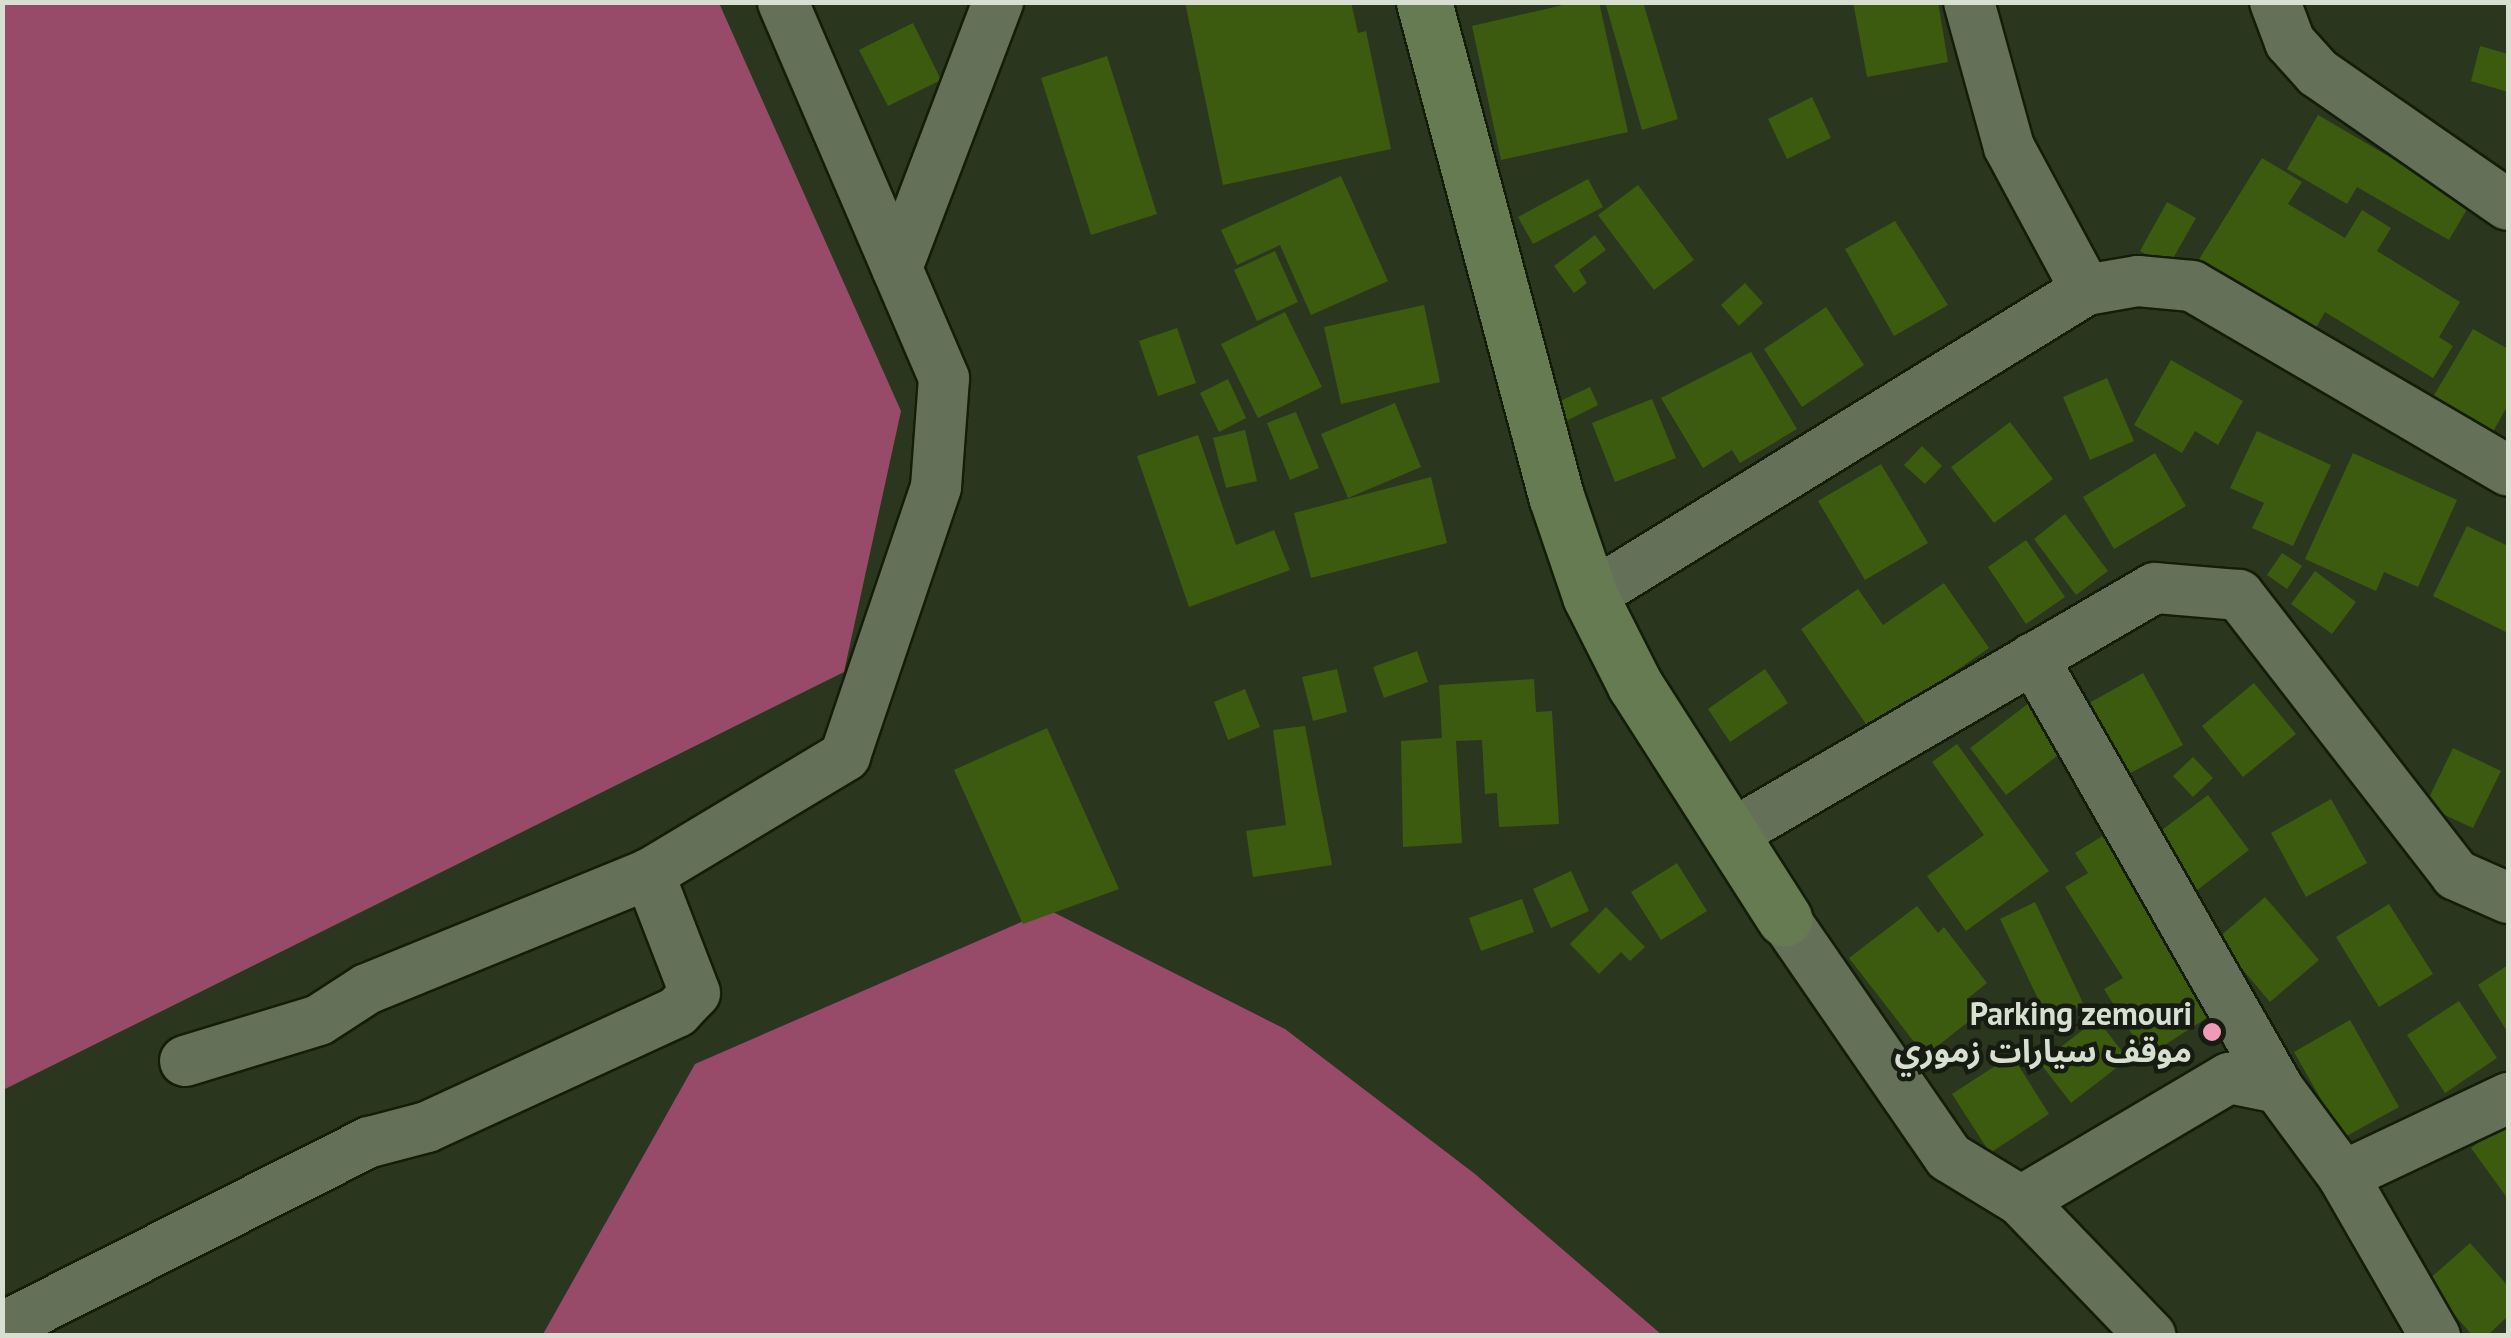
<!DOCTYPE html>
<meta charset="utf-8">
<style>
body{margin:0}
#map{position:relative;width:2511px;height:1338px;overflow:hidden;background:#2b361f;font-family:"PT Sans","Noto Sans Arabic",sans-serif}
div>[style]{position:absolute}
.water>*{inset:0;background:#974b69}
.building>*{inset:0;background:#3c5b0f}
.roads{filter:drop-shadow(2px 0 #131d08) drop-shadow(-2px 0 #131d08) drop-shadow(0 2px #131d08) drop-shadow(0 -2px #131d08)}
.street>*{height:50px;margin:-25px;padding:0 25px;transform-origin:25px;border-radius:25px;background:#647158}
.secondary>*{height:55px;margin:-27.5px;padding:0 27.5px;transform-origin:27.5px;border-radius:27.5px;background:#667b51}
.dots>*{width:28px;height:28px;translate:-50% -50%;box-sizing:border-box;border:5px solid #161c11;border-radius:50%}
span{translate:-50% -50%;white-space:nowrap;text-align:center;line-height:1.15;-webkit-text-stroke:9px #161c11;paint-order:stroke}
.poi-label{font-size:32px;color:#d7dfd1;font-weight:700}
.right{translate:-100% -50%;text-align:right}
.frame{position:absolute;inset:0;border:5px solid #d7dfd1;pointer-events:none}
</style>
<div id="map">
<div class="water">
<i style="clip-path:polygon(2px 3px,719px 3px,901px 411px,844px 672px,3px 1090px)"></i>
<i style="clip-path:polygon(1049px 910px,1285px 1029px,1475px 1174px,1662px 1335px,542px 1336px,695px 1064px)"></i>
</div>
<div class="building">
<i style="clip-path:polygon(1185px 2px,1351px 2px,1358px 33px,1366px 31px,1391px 149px,1223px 185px)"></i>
<i style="clip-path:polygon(1576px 2px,1599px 2px,1628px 132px,1501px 160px,1472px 26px)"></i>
<i style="clip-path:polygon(1605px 2px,1643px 2px,1678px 119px,1642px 130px)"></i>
<i style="clip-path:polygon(1853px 2px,1938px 2px,1948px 62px,1867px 77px)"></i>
<i style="clip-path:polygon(913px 23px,941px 80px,888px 106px,859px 50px)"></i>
<i style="clip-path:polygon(2480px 46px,2508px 54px,2508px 92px,2471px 81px)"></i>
<i style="clip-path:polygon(1107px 56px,1157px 214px,1091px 235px,1041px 78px)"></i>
<i style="clip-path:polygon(1812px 97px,1831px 138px,1787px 159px,1768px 119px)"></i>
<i style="clip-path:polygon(2318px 115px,2470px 204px,2449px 240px,2357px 187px,2347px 204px,2287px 169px)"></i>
<i style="clip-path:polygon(2262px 158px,2302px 182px,2288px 204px,2345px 238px,2362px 210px,2391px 228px,2377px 251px,2460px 302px,2439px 337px,2453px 346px,2433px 378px,2325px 312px,2309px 340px,2193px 269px)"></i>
<i style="clip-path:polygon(1341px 176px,1388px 281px,1311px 315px,1280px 245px,1237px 265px,1221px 230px)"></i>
<i style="clip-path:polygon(1588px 179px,1603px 207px,1533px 244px,1518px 217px)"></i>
<i style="clip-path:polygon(1638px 185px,1694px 260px,1654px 290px,1598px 215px)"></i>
<i style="clip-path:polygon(2167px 202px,2196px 218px,2168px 267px,2140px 251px)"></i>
<i style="clip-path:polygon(1895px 221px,1948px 305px,1894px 336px,1845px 249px)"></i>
<i style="clip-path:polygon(1595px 235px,1606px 250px,1579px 270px,1587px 283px,1574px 293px,1554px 266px)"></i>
<i style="clip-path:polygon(1275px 251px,1298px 302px,1257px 321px,1234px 270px)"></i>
<i style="clip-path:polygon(1745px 283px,1763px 303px,1739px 326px,1721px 305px)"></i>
<i style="clip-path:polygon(1424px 305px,1440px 382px,1341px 404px,1324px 327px)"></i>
<i style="clip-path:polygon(1826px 307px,1864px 365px,1802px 407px,1764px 349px)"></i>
<i style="clip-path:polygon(1285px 312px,1322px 387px,1258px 418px,1221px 344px)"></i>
<i style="clip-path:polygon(1177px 328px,1196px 383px,1158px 396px,1139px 341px)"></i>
<i style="clip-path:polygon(2473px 329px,2508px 349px,2508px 405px,2490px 437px,2430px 402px)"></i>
<i style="clip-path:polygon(1751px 352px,1797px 429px,1740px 463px,1732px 450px,1703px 468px,1661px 398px)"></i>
<i style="clip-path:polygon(2171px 360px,2243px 401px,2218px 445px,2195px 431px,2182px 453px,2134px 425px)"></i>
<i style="clip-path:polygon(2107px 378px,2134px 441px,2090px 460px,2063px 397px)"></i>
<i style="clip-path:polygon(1228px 379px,1246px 418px,1219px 432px,1200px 393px)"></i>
<i style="clip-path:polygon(1590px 387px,1598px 405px,1564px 422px,1556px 403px)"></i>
<i style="clip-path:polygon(1652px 399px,1676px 458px,1615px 482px,1592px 423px)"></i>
<i style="clip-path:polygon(1395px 403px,1421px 467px,1348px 498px,1321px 434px)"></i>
<i style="clip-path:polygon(1296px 412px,1319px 468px,1290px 480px,1267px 423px)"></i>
<i style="clip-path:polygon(2010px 422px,2053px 479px,1994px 523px,1951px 467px)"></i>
<i style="clip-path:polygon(1245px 430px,1257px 481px,1226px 488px,1213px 438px)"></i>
<i style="clip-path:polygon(2257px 431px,2331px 465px,2293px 546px,2252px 528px,2264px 503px,2230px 488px)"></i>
<i style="clip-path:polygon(1198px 435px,1236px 545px,1274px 530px,1290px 570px,1189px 607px,1137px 456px)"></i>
<i style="clip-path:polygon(1922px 446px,1942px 466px,1925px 484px,1904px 465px)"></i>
<i style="clip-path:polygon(2155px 453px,2186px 506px,2114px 549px,2083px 497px)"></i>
<i style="clip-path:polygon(2353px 453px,2457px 500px,2418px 587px,2384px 572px,2376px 591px,2305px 559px)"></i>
<i style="clip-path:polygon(1881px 464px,1928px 543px,1865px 580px,1818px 501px)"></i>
<i style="clip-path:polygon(1431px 477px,1447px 543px,1311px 578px,1294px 513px)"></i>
<i style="clip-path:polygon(2065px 514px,2108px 571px,2076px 595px,2034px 539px)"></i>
<i style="clip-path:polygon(2467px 526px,2508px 546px,2508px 633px,2433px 596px)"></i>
<i style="clip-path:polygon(2026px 540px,2065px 597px,2026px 624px,1988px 567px)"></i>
<i style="clip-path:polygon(2282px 553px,2302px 566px,2287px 589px,2267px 575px)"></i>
<i style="clip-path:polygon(2315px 571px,2356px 602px,2332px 634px,2291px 604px)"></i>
<i style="clip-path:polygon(1944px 583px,1989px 648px,1870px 730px,1801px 629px,1858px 589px,1883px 625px)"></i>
<i style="clip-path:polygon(1417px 651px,1428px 682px,1384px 698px,1373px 667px)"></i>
<i style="clip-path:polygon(1337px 669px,1347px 712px,1313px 721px,1302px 677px)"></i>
<i style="clip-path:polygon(1765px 669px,1788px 703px,1730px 742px,1708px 709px)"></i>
<i style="clip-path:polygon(2143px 673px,2183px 745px,2121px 778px,2082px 707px)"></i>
<i style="clip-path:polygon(1534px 679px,1536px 712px,1552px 711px,1559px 824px,1499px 827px,1497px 793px,1485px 794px,1482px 740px,1456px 741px,1462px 843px,1403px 847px,1401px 741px,1442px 738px,1439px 685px)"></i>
<i style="clip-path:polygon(2254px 683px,2296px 734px,2243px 777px,2202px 726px)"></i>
<i style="clip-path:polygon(1245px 689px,1260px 727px,1228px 740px,1214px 702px)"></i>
<i style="clip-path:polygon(2029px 703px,2065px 750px,2006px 795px,1970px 748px)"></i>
<i style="clip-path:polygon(1305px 726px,1332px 865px,1253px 877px,1246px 831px,1286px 825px,1273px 730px)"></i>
<i style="clip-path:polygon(1047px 728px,1119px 889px,1023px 924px,954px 770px)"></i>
<i style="clip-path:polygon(1957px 744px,2049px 871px,1966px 931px,1927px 876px,1984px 835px,1932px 762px)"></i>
<i style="clip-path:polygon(2453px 748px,2501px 771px,2473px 828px,2425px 806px)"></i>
<i style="clip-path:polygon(2193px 757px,2213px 778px,2193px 797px,2173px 776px)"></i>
<i style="clip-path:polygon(2208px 795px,2249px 850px,2196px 891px,2154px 836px)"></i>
<i style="clip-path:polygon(2331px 799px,2367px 863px,2306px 897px,2271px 833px)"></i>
<i style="clip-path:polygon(2117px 827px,2146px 874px,2130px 884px,2213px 1014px,2146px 1057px,2104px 989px,2123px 978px,2065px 887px,2088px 873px,2075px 853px)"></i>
<i style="clip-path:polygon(1677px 863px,1707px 911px,1661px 940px,1631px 892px)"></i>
<i style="clip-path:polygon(1571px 871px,1589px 911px,1551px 928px,1533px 889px)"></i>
<i style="clip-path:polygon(2265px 897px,2319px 960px,2270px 1002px,2217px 939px)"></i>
<i style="clip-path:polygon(1522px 899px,1534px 932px,1481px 951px,1469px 918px)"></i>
<i style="clip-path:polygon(2035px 902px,2084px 1005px,2049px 1022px,2000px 919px)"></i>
<i style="clip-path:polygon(2389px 904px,2433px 974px,2379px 1007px,2336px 937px)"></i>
<i style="clip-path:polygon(1917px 906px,1938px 933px,1944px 927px,1987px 983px,1967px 999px,1978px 1014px,1925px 1056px,1849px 958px)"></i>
<i style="clip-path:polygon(1606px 907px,1645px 947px,1630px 961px,1621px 952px,1599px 974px,1570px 944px)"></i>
<i style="clip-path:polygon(2508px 965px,2508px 1033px,2478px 985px)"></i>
<i style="clip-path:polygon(2459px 1001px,2497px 1058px,2445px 1093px,2407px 1035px)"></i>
<i style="clip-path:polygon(2097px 1019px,2128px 1059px,2071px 1103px,2040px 1063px)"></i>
<i style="clip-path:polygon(2350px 1020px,2399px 1107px,2343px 1138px,2294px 1052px)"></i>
<i style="clip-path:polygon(2012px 1055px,2049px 1114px,1990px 1153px,1952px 1094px)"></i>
<i style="clip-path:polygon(2508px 1120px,2508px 1199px,2471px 1148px)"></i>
<i style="clip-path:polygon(2470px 1243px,2508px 1286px,2508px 1316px,2487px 1336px,2473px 1336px,2426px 1282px)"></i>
</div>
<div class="roads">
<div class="street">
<i style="left:1969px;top:2px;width:150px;rotate:74.6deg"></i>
<i style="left:2009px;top:147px;width:162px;rotate:61.7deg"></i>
<i style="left:2275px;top:2px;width:43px;rotate:69.4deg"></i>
<i style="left:2290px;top:42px;width:42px;rotate:47.9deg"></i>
<i style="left:2318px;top:73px;width:231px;rotate:34.8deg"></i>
<i style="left:897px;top:268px;width:285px;rotate:-69.2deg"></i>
<i style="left:1590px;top:596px;width:583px;rotate:-31.67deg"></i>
<i style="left:2086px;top:290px;width:53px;rotate:-9.8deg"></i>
<i style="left:2138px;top:281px;width:54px;rotate:5.3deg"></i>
<i style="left:2192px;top:286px;width:366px;rotate:30.3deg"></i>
<i style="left:2033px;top:658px;width:495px;rotate:60.3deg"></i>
<i style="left:1732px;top:834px;width:489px;rotate:-30.2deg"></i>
<i style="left:2155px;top:588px;width:84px;rotate:4.8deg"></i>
<i style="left:2239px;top:595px;width:354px;rotate:52.2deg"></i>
<i style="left:2456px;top:875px;width:57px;rotate:23.9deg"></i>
<i style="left:1784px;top:918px;width:290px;rotate:55.4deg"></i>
<i style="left:1949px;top:1157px;width:84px;rotate:31.4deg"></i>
<i style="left:2021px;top:1201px;width:242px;rotate:-30.6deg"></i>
<i style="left:2229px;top:1078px;width:50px;rotate:11.5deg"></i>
<i style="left:2278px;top:1088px;width:109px;rotate:53.5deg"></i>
<i style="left:2343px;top:1176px;width:185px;rotate:60.1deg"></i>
<i style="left:185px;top:1061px;width:140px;rotate:-17deg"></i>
<i style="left:319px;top:1020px;width:57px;rotate:-32.9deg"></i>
<i style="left:367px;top:989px;width:305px;rotate:-22.2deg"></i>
<i style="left:649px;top:874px;width:229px;rotate:-31deg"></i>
<i style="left:845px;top:756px;width:284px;rotate:-71.3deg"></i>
<i style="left:936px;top:487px;width:109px;rotate:-85.8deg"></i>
<i style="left:944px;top:378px;width:409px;rotate:-113.2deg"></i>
<i style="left:2343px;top:1176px;width:183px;rotate:-25.3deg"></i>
<i style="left:2021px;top:1201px;width:187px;rotate:46.1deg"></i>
<i style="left:5px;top:1326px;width:409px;rotate:-26.8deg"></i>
<i style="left:370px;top:1142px;width:59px;rotate:-14.7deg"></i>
<i style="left:427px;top:1127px;width:275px;rotate:-24.7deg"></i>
<i style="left:677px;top:1012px;width:26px;rotate:-47deg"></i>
<i style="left:695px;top:993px;width:128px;rotate:-111.1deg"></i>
</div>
<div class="secondary">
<i style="left:1424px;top:2px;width:511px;rotate:75.04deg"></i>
<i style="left:1556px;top:496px;width:106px;rotate:71.2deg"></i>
<i style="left:1590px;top:596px;width:100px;rotate:63.2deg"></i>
<i style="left:1635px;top:685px;width:277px;rotate:57.4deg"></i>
</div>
</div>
<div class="dots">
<i style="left:2212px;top:1032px;background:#ef9ab8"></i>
</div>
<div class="poi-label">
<span class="right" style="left:2192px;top:1032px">Parking zemouri<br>موقف سيارات زموري</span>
</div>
<div class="frame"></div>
</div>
